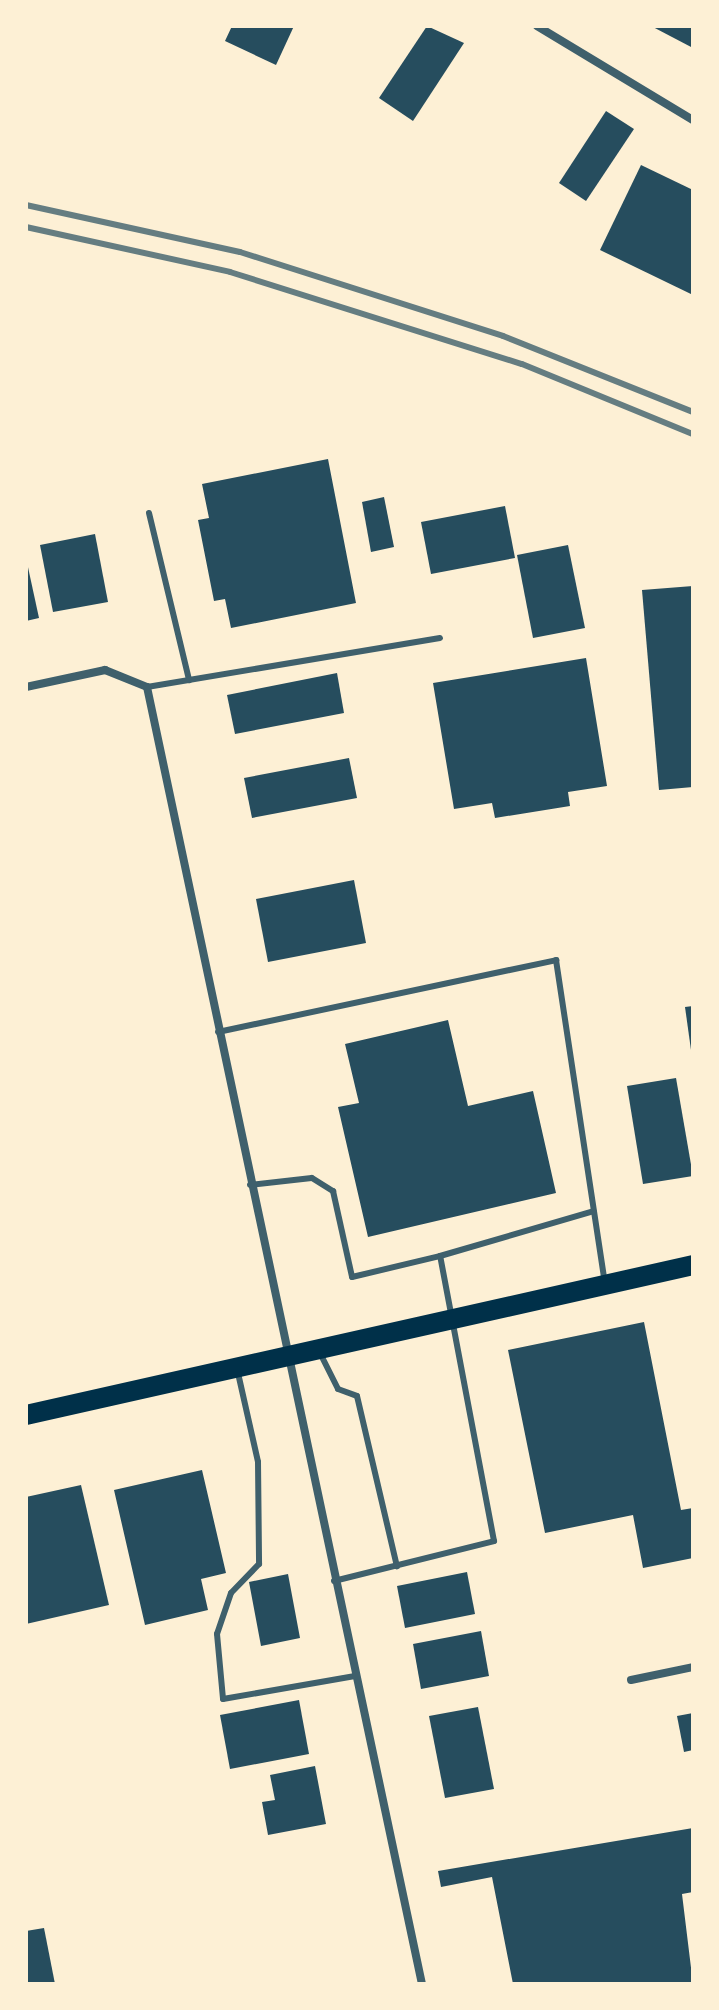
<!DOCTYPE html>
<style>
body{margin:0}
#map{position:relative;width:719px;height:2010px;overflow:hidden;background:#fdf0d5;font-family:"Noto Sans",sans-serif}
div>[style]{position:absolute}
.building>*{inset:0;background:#264d5e}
.service>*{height:6px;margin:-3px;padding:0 3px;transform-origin:3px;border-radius:3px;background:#3f606c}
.minor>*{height:8px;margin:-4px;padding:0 4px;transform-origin:4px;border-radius:4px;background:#3f606c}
.primary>*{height:20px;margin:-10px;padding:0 10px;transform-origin:10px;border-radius:10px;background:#003049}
.rail>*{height:6px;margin:-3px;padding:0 3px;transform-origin:3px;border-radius:3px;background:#657d81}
span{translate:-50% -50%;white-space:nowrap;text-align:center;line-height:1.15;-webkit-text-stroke:6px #fdf0d5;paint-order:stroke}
.frame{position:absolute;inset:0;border:28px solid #fdf0d5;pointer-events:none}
</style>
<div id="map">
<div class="building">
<i style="clip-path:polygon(232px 26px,294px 26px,276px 65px,225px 41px)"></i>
<i style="clip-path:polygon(427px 26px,464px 43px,413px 121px,379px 98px)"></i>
<i style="clip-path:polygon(651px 26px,693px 26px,693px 48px)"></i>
<i style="clip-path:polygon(606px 111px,634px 129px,586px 201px,559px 183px)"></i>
<i style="clip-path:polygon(641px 165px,693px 190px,693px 295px,600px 250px)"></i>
<i style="clip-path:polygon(328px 459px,356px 603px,231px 628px,225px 599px,214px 601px,198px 520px,209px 518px,202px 484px)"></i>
<i style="clip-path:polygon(384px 497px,394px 547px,371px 552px,362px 502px)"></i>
<i style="clip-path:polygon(505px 506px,515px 558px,431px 574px,421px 522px)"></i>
<i style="clip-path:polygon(95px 534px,108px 602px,53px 612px,40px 545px)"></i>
<i style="clip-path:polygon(568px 545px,585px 628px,533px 638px,517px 555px)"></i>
<i style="clip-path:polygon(26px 558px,39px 618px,26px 621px)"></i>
<i style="clip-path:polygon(693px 586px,693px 787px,659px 790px,642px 590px)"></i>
<i style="clip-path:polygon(586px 658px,607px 786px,568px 792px,570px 806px,495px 818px,492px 803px,454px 809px,433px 683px)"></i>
<i style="clip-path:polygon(337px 673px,344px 713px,235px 734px,227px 695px)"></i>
<i style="clip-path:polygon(349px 758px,357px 798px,252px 818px,244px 778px)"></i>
<i style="clip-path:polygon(354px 880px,366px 943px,268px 962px,256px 899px)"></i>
<i style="clip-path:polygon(693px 1006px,693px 1050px,691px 1050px,685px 1007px)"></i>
<i style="clip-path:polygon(448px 1020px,468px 1106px,533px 1091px,556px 1193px,368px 1237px,338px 1107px,359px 1103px,345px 1044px)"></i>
<i style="clip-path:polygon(676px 1078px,693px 1176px,643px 1184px,627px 1086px)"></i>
<i style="clip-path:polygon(644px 1322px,681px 1510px,693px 1508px,693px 1558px,643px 1568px,633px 1515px,545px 1533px,508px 1350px)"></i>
<i style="clip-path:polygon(202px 1470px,226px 1573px,201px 1579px,208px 1610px,145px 1625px,114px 1490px)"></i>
<i style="clip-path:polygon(81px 1485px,109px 1605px,26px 1624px,26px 1497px)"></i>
<i style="clip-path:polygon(467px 1572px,475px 1614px,405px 1628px,397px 1586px)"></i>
<i style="clip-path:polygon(288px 1574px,300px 1638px,261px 1646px,249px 1582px)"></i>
<i style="clip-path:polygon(481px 1631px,489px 1676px,421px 1689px,413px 1644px)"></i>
<i style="clip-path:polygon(299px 1700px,309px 1754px,230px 1769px,220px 1715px)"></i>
<i style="clip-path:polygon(478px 1707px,494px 1789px,445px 1798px,429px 1716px)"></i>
<i style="clip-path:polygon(693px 1713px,693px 1750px,684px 1752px,677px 1716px)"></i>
<i style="clip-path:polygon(315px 1766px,326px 1824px,268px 1835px,262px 1802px,275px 1800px,270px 1775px)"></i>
<i style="clip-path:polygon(693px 1828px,693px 1892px,682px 1894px,693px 1984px,513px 1984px,492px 1877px,441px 1887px,438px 1871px)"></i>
<i style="clip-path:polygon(44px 1928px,55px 1984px,26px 1984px,26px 1931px)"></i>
</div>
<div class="service">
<i style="left:149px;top:513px;width:172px;rotate:76.5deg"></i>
<i style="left:147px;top:687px;width:297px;rotate:-9.5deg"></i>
<i style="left:218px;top:1032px;width:346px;rotate:-12deg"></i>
<i style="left:556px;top:960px;width:327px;rotate:81.4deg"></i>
<i style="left:250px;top:1185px;width:62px;rotate:-6.4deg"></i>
<i style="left:312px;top:1178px;width:25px;rotate:32deg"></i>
<i style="left:333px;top:1191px;width:88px;rotate:77.5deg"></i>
<i style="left:352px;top:1277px;width:90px;rotate:-13.4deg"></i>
<i style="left:320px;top:1353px;width:40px;rotate:63.4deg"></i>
<i style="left:338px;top:1389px;width:20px;rotate:20deg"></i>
<i style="left:357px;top:1396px;width:175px;rotate:76.8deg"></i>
<i style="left:238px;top:1373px;width:91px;rotate:77.3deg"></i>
<i style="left:258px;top:1462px;width:102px;rotate:89.4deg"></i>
<i style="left:259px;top:1564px;width:40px;rotate:134deg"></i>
<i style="left:231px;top:1593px;width:43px;rotate:108.9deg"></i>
<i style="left:217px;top:1634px;width:65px;rotate:84.7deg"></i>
<i style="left:223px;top:1699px;width:134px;rotate:-9.9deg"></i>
<i style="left:334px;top:1581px;width:165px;rotate:-14deg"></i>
<i style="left:494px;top:1541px;width:290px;rotate:-100.7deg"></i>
<i style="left:440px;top:1256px;width:160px;rotate:-16.3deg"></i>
</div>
<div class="minor">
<i style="left:537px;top:26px;width:182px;rotate:31.1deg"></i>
<i style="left:26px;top:687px;width:81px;rotate:-12.1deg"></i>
<i style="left:105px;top:670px;width:45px;rotate:22deg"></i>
<i style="left:147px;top:687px;width:1326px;rotate:78.03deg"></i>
<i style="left:631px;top:1680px;width:63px;rotate:-11.8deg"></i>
</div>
<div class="primary">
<i style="left:26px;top:1415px;width:684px;rotate:-12.67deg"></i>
</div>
<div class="rail">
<i style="left:26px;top:205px;width:219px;rotate:12.4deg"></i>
<i style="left:240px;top:252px;width:276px;rotate:17.7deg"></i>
<i style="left:503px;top:336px;width:205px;rotate:21.8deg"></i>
<i style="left:26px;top:227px;width:209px;rotate:12.4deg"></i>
<i style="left:230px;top:272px;width:306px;rotate:17.5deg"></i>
<i style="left:522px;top:364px;width:185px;rotate:22.3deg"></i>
</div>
<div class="frame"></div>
</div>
